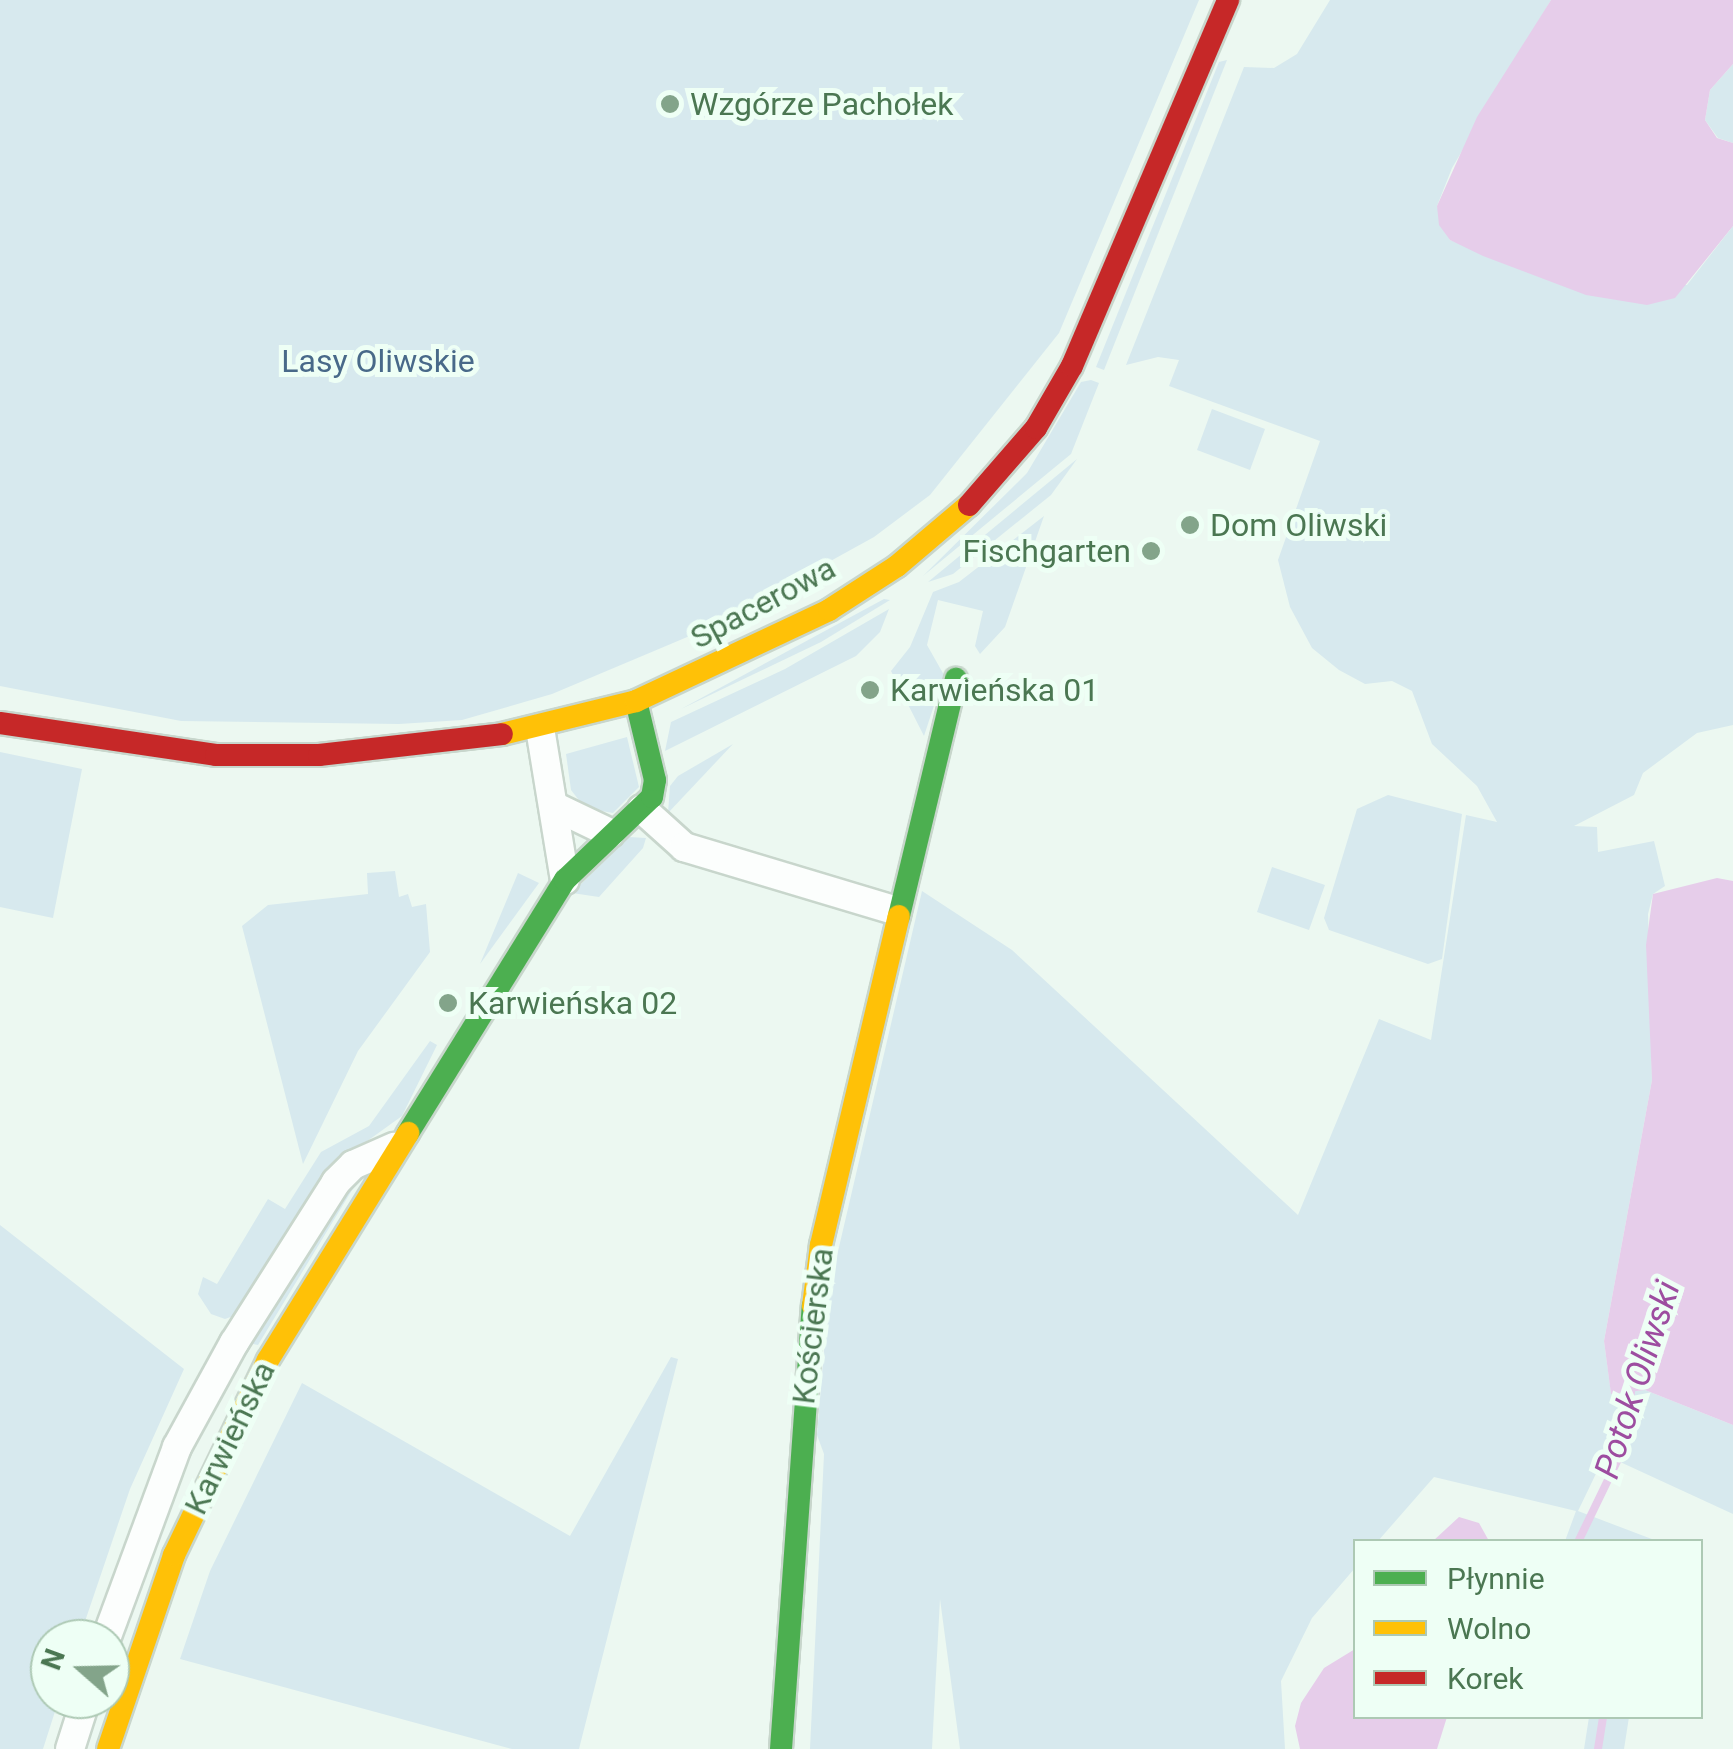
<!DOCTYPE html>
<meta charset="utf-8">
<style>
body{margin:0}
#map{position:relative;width:1733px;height:1749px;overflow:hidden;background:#ecf8f1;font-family:Roboto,sans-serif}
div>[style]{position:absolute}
.green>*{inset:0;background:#d7e9ee}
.water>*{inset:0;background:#e6cdea}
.stream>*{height:8px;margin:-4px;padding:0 4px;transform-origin:4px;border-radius:4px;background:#e6cdea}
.roads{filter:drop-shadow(2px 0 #c8d6cc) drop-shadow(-2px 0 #c8d6cc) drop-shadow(0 2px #c8d6cc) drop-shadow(0 -2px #c8d6cc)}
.street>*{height:28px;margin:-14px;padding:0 14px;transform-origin:14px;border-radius:14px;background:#fcfefd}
.fast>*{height:22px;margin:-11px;padding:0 11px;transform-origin:11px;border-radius:11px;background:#4caf50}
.slow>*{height:22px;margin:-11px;padding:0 11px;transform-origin:11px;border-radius:11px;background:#ffc107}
.jam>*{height:22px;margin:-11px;padding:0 11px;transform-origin:11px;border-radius:11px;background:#c62828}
.dots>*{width:28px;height:28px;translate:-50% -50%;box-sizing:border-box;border:5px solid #eefff5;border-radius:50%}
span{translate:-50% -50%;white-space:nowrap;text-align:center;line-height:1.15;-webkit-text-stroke:10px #eefff5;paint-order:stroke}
.poi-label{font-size:32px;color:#4b7752}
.left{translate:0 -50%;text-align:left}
.right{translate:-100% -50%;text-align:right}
.park-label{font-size:32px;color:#486989}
.street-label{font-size:32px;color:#4b7752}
.water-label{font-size:35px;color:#9d4da0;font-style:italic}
.legend{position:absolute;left:1353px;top:1539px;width:350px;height:180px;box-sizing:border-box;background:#eefff5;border:2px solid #adc9b4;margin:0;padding:12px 18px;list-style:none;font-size:30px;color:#4b7752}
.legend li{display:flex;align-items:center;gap:20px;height:50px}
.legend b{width:50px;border:2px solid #adc9b4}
.north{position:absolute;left:30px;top:1619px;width:100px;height:100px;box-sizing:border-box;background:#eefff5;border:2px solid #adc9b4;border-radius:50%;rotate:290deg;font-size:28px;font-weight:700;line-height:40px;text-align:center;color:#4b7752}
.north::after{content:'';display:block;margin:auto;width:35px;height:45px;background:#83a48a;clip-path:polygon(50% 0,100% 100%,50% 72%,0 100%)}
</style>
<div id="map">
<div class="green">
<i style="clip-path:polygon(0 0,1199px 0,1059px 333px,930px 495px,874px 537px,711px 627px,552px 694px,462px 720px,399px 724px,181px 721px,0 686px)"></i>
<i style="clip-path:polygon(1330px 0,1551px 0,1452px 168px,1437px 206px,1450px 240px,1529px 271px,1687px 285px,1733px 226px,1733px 725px,1697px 733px,1643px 773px,1634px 795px,1574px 826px,1597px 827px,1598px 852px,1654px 841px,1665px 886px,1653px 894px,1648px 914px,1652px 1080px,1604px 1341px,1611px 1393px,1645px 1390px,1733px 1425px,1733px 1514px,1605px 1455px,1578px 1511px,1657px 1541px,1565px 1541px,1576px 1511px,1434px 1477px,1378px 1541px,1356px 1542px,1355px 1568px,1312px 1618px,1281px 1681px,1285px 1749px,960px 1749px,940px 1599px,932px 1749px,810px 1749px,824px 1454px,817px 1435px,829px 1290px,922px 891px,1012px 950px,1298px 1215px,1379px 1019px,1431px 1040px,1466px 815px,1497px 822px,1477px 786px,1432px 744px,1412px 691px,1392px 681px,1365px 684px,1339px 670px,1312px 648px,1290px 607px,1278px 560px,1320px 441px,1169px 386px,1179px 360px,1158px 357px,1126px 365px,1244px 67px,1274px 68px,1297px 54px)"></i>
<i style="clip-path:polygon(1227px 60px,1104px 370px,1096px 367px,1219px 62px)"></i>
<i style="clip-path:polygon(1733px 64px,1733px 143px,1718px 138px,1705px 120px,1710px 90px)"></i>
<i style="clip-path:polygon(1091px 380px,1099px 383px,1071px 454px,923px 576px,1027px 473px,1081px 382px)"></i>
<i style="clip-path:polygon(1212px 409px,1265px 429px,1250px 470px,1197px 450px)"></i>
<i style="clip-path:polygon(1077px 459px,1051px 495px,953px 574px,928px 582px)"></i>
<i style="clip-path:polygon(1044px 516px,1005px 627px,980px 654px,975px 646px,983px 611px,938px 600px,927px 645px,944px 675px,924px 736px,891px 671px,910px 647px,933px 592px,959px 582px)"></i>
<i style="clip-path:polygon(884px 599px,890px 600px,821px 642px,681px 709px)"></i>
<i style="clip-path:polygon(889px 609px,880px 632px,856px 656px,665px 751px,671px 722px,785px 669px)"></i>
<i style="clip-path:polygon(627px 737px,639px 787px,613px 813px,585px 808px,571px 790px,566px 754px)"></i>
<i style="clip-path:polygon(733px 744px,668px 813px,670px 786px,678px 776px)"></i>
<i style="clip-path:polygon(0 752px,82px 769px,53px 918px,0 907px)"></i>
<i style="clip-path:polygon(1388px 795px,1462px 814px,1442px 959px,1428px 964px,1329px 930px,1324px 918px,1357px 809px)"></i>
<i style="clip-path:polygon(629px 837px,646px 838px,643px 848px,599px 897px,572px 893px)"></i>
<i style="clip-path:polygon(1272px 867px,1325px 885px,1309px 930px,1257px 912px)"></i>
<i style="clip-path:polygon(395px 871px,399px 897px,408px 894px,412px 907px,426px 904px,430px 952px,358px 1051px,303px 1164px,242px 926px,268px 905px,368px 894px,367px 873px)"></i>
<i style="clip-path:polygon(518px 873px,539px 883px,480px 964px)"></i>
<i style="clip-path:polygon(430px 1041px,437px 1045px,402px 1116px,352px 1152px,239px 1314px,225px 1319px,211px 1314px,198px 1294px,203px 1277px,217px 1284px,268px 1199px,285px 1209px,321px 1152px,369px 1126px)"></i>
<i style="clip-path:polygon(366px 1167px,258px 1345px,248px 1343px,338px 1193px)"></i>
<i style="clip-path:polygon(0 1225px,184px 1369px,130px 1489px,79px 1639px,50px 1639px,50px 1699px,59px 1699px,43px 1749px,0 1749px)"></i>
<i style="clip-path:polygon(671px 1357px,678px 1359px,579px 1749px,512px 1749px,180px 1659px,210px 1571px,302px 1383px,570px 1536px)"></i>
<i style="clip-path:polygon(1589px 1717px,1629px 1717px,1624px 1749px,1584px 1749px)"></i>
</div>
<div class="water">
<i style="clip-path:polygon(1551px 0,1733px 0,1733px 64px,1710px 90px,1705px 120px,1717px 138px,1733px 143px,1733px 226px,1675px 298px,1647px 305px,1586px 295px,1483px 256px,1450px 240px,1439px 225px,1437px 206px,1477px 117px)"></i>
<i style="clip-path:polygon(1717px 878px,1733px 881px,1733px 1425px,1645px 1390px,1611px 1394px,1604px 1341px,1652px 1080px,1646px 945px,1653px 894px)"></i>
<i style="clip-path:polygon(1459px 1517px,1479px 1523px,1489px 1541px,1433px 1541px)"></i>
<i style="clip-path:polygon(1355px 1649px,1356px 1716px,1447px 1717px,1437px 1749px,1300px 1749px,1295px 1726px,1301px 1703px,1324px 1668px)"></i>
</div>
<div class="stream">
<i style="left:1578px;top:1542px;width:103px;rotate:-64.2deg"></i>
<i style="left:1623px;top:1449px;width:72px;rotate:-82deg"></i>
<i style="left:1598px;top:1749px;width:33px;rotate:-81deg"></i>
</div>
<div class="roads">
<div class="street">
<i style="left:540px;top:728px;width:154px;rotate:80.7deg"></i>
<i style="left:558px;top:808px;width:58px;rotate:25.7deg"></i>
<i style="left:642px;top:809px;width:57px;rotate:42.1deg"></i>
<i style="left:684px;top:847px;width:222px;rotate:16.7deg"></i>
<i style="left:106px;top:1639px;width:205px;rotate:-69.7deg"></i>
<i style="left:177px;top:1447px;width:119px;rotate:-61.3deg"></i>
<i style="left:234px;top:1343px;width:191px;rotate:-57.6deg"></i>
<i style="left:336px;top:1182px;width:24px;rotate:-45deg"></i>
<i style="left:353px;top:1165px;width:45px;rotate:-23.7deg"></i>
<i style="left:70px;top:1749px;width:52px;rotate:-72.3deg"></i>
</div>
<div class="fast">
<i style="left:899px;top:916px;width:244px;rotate:-76.5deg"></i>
<i style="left:408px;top:1133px;width:298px;rotate:-58.2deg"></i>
<i style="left:565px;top:880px;width:120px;rotate:-43.7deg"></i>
<i style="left:652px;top:797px;width:17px;rotate:-80deg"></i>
<i style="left:655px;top:780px;width:81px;rotate:-103.5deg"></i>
<i style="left:781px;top:1749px;width:444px;rotate:-85.9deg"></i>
</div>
<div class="slow">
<i style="left:502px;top:734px;width:138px;rotate:-13.8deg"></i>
<i style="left:636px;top:701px;width:213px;rotate:-25.2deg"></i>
<i style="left:829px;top:610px;width:81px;rotate:-32.9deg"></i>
<i style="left:897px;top:566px;width:94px;rotate:-40.3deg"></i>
<i style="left:813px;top:1306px;width:62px;rotate:-82.5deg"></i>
<i style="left:821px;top:1245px;width:338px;rotate:-76.7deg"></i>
<i style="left:108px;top:1749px;width:205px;rotate:-71.2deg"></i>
<i style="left:174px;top:1555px;width:216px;rotate:-64.3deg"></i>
<i style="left:268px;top:1360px;width:267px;rotate:-58.3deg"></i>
</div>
<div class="jam">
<i style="left:969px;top:505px;width:102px;rotate:-49deg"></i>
<i style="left:1036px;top:428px;width:72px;rotate:-59.9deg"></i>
<i style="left:1072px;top:366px;width:398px;rotate:-66.9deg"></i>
<i style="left:0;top:723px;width:218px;rotate:8.4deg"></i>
<i style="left:216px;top:755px;width:103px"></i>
<i style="left:319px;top:755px;width:184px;rotate:-6.5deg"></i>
</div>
</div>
<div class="dots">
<i style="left:670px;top:104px;background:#83a48a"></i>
<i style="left:1190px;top:525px;background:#83a48a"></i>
<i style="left:1151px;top:551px;background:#83a48a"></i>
<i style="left:870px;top:690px;background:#83a48a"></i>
<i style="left:448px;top:1003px;background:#83a48a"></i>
</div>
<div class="poi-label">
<span class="left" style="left:690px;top:104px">Wzgórze Pachołek</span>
<span class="left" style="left:1210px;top:525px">Dom Oliwski</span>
<span class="right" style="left:1131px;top:551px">Fischgarten</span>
<span class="left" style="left:890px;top:690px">Karwieńska 01</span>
<span class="left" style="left:468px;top:1003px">Karwieńska 02</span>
</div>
<div class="park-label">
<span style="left:378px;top:361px">Lasy Oliwskie</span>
</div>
<div class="street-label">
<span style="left:763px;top:603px;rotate:-28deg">Spacerowa</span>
<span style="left:813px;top:1326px;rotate:-83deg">Kościerska</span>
<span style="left:230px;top:1438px;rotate:-64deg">Karwieńska</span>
</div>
<div class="water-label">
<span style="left:1638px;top:1380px;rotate:-72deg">Potok Oliwski</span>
</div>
<ul class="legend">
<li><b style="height:12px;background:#4caf50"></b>Płynnie</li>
<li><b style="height:12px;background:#ffc107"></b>Wolno</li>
<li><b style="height:12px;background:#c62828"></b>Korek</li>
</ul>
<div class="north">N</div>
</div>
